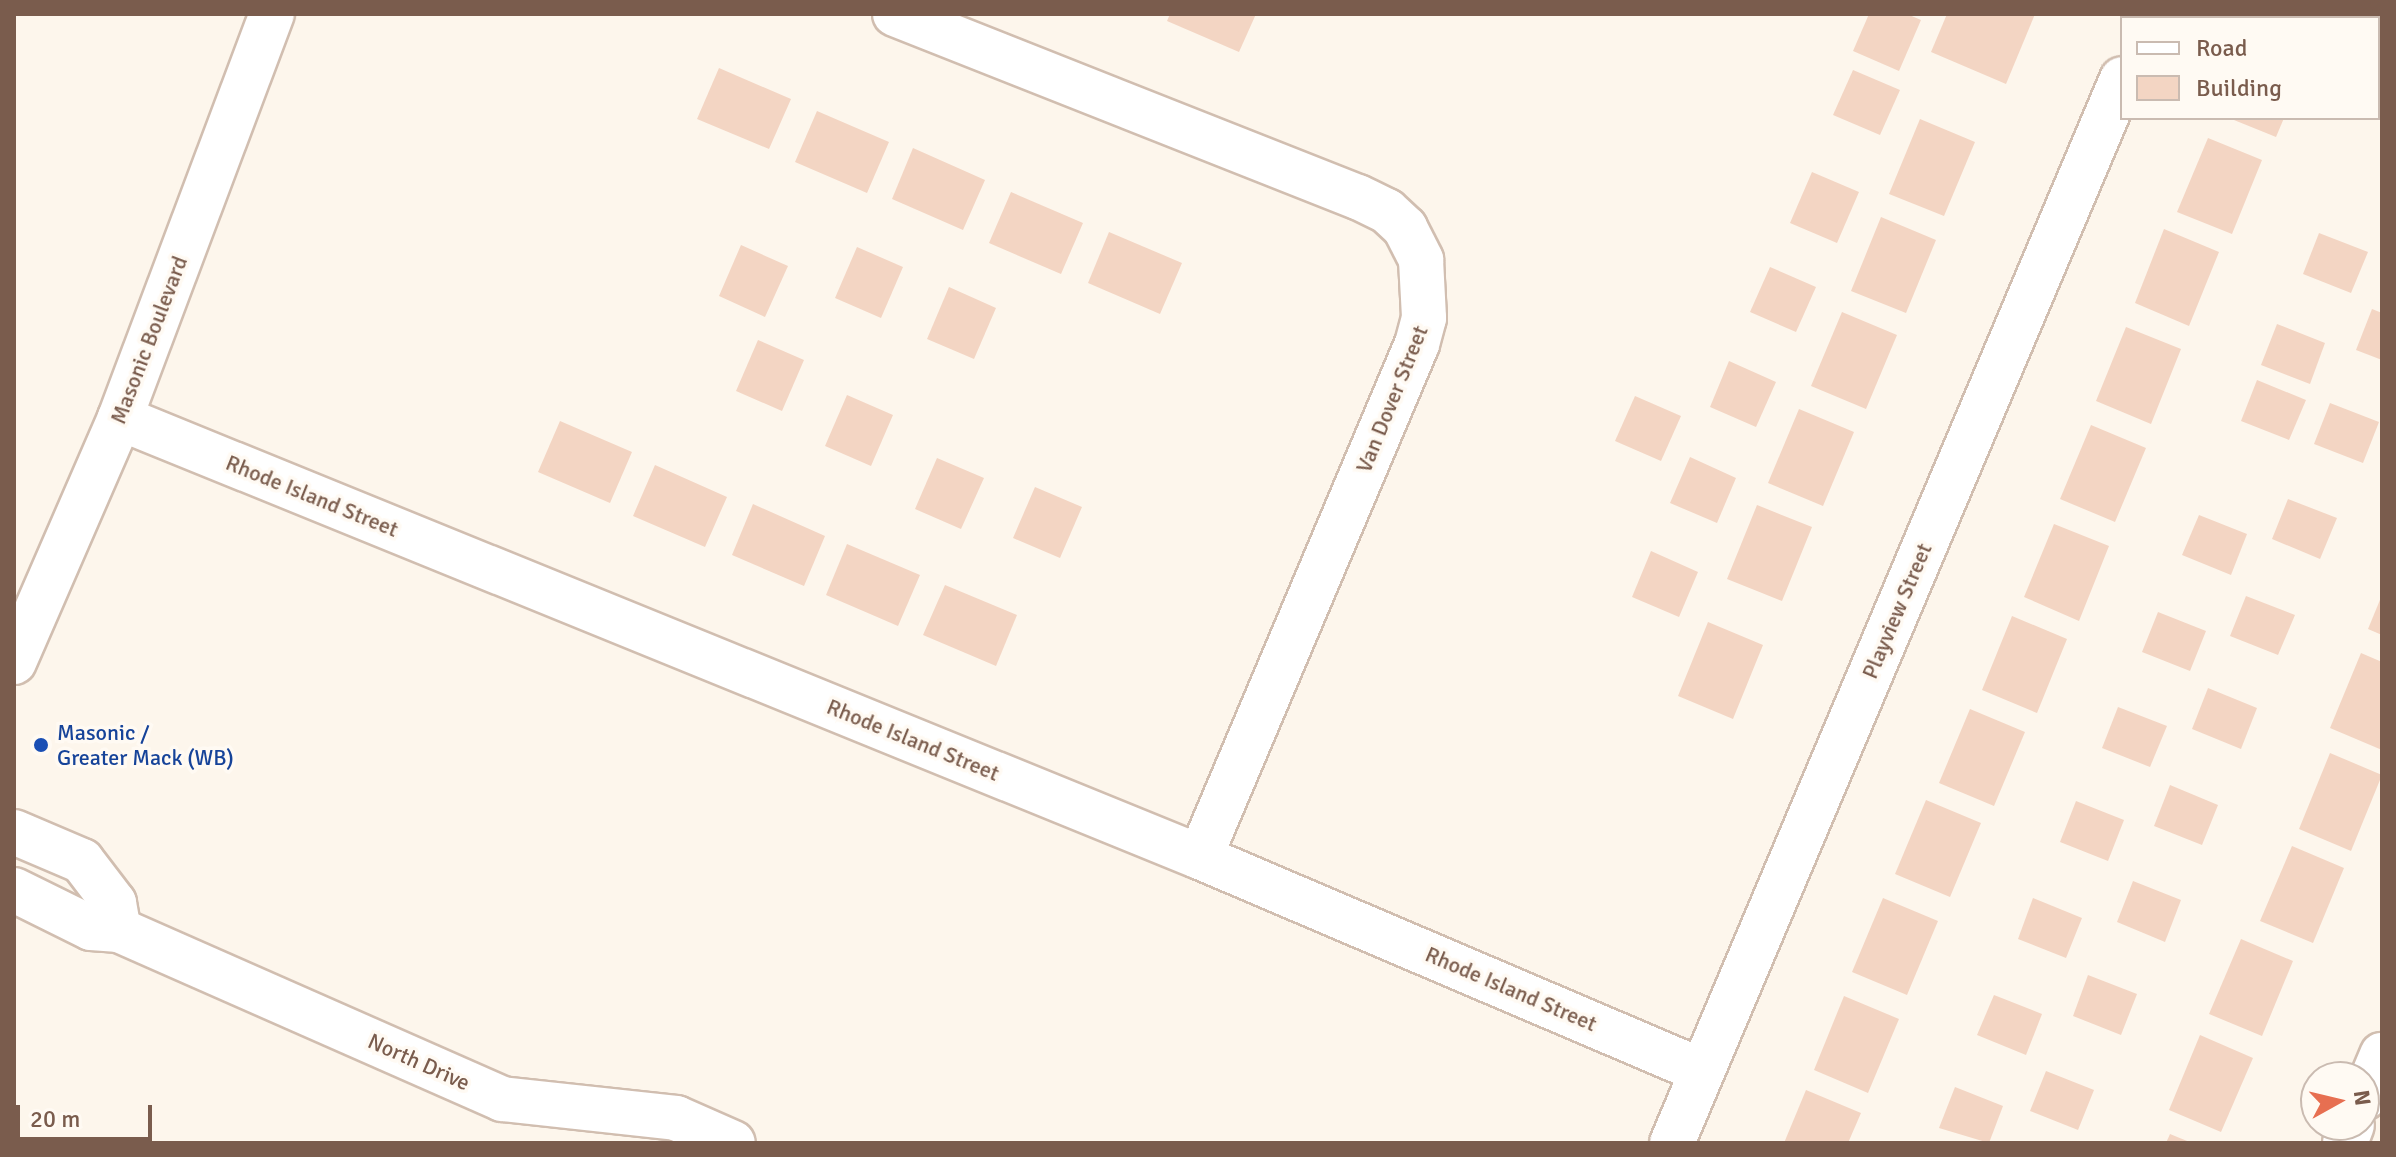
<!DOCTYPE html>
<style>
body{margin:0}
#map{position:relative;width:2396px;height:1157px;overflow:hidden;background:#fdf6ec;font-family:Signika,sans-serif}
div>[style]{position:absolute}
.building>*{inset:0;background:#f3d5c3}
.roads{filter:drop-shadow(2px 0 #d1beb0) drop-shadow(-2px 0 #d1beb0) drop-shadow(0 2px #d1beb0) drop-shadow(0 -2px #d1beb0)}
.street>*{height:44px;margin:-22px;padding:0 22px;transform-origin:22px;border-radius:22px;background:#fff}
.secondary>*{height:44px;margin:-22px;padding:0 22px;transform-origin:22px;border-radius:22px;background:#fff}
.dots>*{width:22px;height:22px;translate:-50% -50%;box-sizing:border-box;border:4px solid #fffaf3;border-radius:50%}
span{translate:-50% -50%;white-space:nowrap;text-align:center;line-height:1.15;-webkit-text-stroke:7px #fffaf3;paint-order:stroke}
.street-label{font-size:22px;color:#7a5c4d}
.transit-label{font-size:22px;color:#164399}
.left{translate:0 -50%;text-align:left}
.frame{position:absolute;inset:0;border:16px solid #7a5c4d;pointer-events:none}
.legend{position:absolute;left:2120px;top:16px;width:260px;height:104px;box-sizing:border-box;background:#fffaf3;border:2px solid #cabbb1;margin:0;padding:10px 14px;list-style:none;font-size:24px;color:#7a5c4d}
.legend li{display:flex;align-items:center;gap:16px;height:40px}
.legend b{width:40px;border:2px solid #cabbb1}
.north{position:absolute;left:2300px;top:1061px;width:80px;height:80px;box-sizing:border-box;background:#fffaf3;border:2px solid #cabbb1;border-radius:50%;rotate:82deg;font-size:22px;font-weight:700;line-height:32px;text-align:center;color:#7a5c4d}
.north::after{content:'';display:block;margin:auto;width:28px;height:36px;background:#e76f51;clip-path:polygon(50% 0,100% 100%,50% 72%,0 100%)}
.scale{position:absolute;left:16px;top:1105px;width:136px;height:36px;box-sizing:border-box;border:4px solid #7a5c4d;border-top:0;padding-left:10px;font-size:24px;line-height:28px;white-space:nowrap;color:#7a5c4d;-webkit-text-stroke:6px #fffaf3;paint-order:stroke}
</style>
<div id="map">
<div class="building">
<i style="clip-path:polygon(1170px 14px,1256px 14px,1239px 52px,1167px 21px)"></i>
<i style="clip-path:polygon(1869px 14px,1907px 14px,1921px 20px,1899px 71px,1853px 51px)"></i>
<i style="clip-path:polygon(1947px 14px,2035px 14px,2006px 84px,1931px 52px)"></i>
<i style="clip-path:polygon(2268px 14px,2332px 14px,2266px 18px)"></i>
<i style="clip-path:polygon(719px 68px,791px 99px,769px 149px,697px 119px)"></i>
<i style="clip-path:polygon(1853px 70px,1900px 90px,1880px 135px,1833px 115px)"></i>
<i style="clip-path:polygon(817px 111px,889px 142px,867px 193px,795px 162px)"></i>
<i style="clip-path:polygon(2229px 118px,2284px 118px,2276px 137px)"></i>
<i style="clip-path:polygon(1920px 119px,1975px 142px,1944px 216px,1889px 194px)"></i>
<i style="clip-path:polygon(2208px 138px,2262px 160px,2232px 234px,2177px 212px)"></i>
<i style="clip-path:polygon(913px 148px,985px 180px,963px 230px,892px 199px)"></i>
<i style="clip-path:polygon(1812px 172px,1859px 192px,1837px 243px,1790px 223px)"></i>
<i style="clip-path:polygon(1011px 192px,1083px 223px,1061px 274px,989px 243px)"></i>
<i style="clip-path:polygon(1881px 217px,1936px 240px,1906px 313px,1851px 291px)"></i>
<i style="clip-path:polygon(2164px 229px,2219px 252px,2189px 326px,2135px 303px)"></i>
<i style="clip-path:polygon(1109px 232px,1182px 263px,1160px 314px,1088px 283px)"></i>
<i style="clip-path:polygon(2319px 233px,2368px 252px,2351px 293px,2303px 274px)"></i>
<i style="clip-path:polygon(741px 245px,788px 266px,765px 317px,719px 296px)"></i>
<i style="clip-path:polygon(857px 247px,903px 267px,881px 318px,835px 298px)"></i>
<i style="clip-path:polygon(1770px 267px,1816px 287px,1796px 332px,1750px 312px)"></i>
<i style="clip-path:polygon(949px 287px,996px 308px,974px 359px,927px 339px)"></i>
<i style="clip-path:polygon(2372px 309px,2382px 313px,2382px 360px,2356px 350px)"></i>
<i style="clip-path:polygon(1842px 312px,1897px 335px,1866px 409px,1811px 386px)"></i>
<i style="clip-path:polygon(2277px 324px,2325px 343px,2310px 384px,2261px 365px)"></i>
<i style="clip-path:polygon(2126px 327px,2181px 349px,2151px 424px,2096px 401px)"></i>
<i style="clip-path:polygon(758px 340px,804px 360px,782px 411px,736px 391px)"></i>
<i style="clip-path:polygon(1729px 361px,1776px 382px,1756px 427px,1710px 407px)"></i>
<i style="clip-path:polygon(2257px 380px,2306px 400px,2289px 440px,2241px 421px)"></i>
<i style="clip-path:polygon(847px 395px,893px 415px,871px 466px,825px 446px)"></i>
<i style="clip-path:polygon(1635px 396px,1681px 416px,1661px 461px,1615px 441px)"></i>
<i style="clip-path:polygon(2330px 403px,2379px 422px,2363px 463px,2314px 444px)"></i>
<i style="clip-path:polygon(1799px 409px,1854px 432px,1823px 506px,1768px 483px)"></i>
<i style="clip-path:polygon(560px 421px,632px 452px,610px 503px,538px 472px)"></i>
<i style="clip-path:polygon(2091px 425px,2146px 448px,2115px 522px,2060px 499px)"></i>
<i style="clip-path:polygon(1690px 457px,1736px 478px,1717px 523px,1670px 503px)"></i>
<i style="clip-path:polygon(937px 458px,984px 478px,961px 529px,915px 509px)"></i>
<i style="clip-path:polygon(655px 465px,727px 497px,705px 547px,633px 516px)"></i>
<i style="clip-path:polygon(1035px 487px,1082px 507px,1060px 558px,1013px 538px)"></i>
<i style="clip-path:polygon(2288px 499px,2337px 518px,2320px 559px,2272px 539px)"></i>
<i style="clip-path:polygon(753px 504px,825px 536px,804px 586px,732px 555px)"></i>
<i style="clip-path:polygon(1757px 505px,1812px 527px,1782px 601px,1727px 579px)"></i>
<i style="clip-path:polygon(2199px 515px,2247px 534px,2231px 575px,2182px 555px)"></i>
<i style="clip-path:polygon(2054px 524px,2109px 546px,2079px 621px,2024px 597px)"></i>
<i style="clip-path:polygon(847px 544px,920px 575px,898px 626px,826px 595px)"></i>
<i style="clip-path:polygon(1651px 551px,1698px 572px,1679px 617px,1632px 597px)"></i>
<i style="clip-path:polygon(945px 585px,1017px 615px,996px 666px,923px 635px)"></i>
<i style="clip-path:polygon(2382px 595px,2382px 635px,2368px 629px)"></i>
<i style="clip-path:polygon(2246px 596px,2295px 615px,2278px 655px,2230px 636px)"></i>
<i style="clip-path:polygon(2158px 612px,2206px 631px,2190px 671px,2142px 652px)"></i>
<i style="clip-path:polygon(2012px 616px,2067px 639px,2037px 713px,1982px 690px)"></i>
<i style="clip-path:polygon(1708px 622px,1763px 645px,1733px 719px,1678px 696px)"></i>
<i style="clip-path:polygon(2361px 653px,2382px 662px,2382px 750px,2330px 728px)"></i>
<i style="clip-path:polygon(2208px 688px,2257px 708px,2241px 749px,2192px 729px)"></i>
<i style="clip-path:polygon(2118px 707px,2167px 726px,2150px 767px,2102px 748px)"></i>
<i style="clip-path:polygon(1970px 709px,2025px 732px,1994px 806px,1939px 783px)"></i>
<i style="clip-path:polygon(2330px 753px,2382px 775px,2351px 851px,2299px 829px)"></i>
<i style="clip-path:polygon(2170px 785px,2218px 805px,2202px 845px,2154px 826px)"></i>
<i style="clip-path:polygon(1926px 800px,1981px 823px,1950px 897px,1895px 874px)"></i>
<i style="clip-path:polygon(2076px 801px,2124px 820px,2108px 861px,2060px 842px)"></i>
<i style="clip-path:polygon(2292px 846px,2344px 868px,2313px 943px,2260px 921px)"></i>
<i style="clip-path:polygon(2133px 881px,2181px 900px,2165px 942px,2117px 922px)"></i>
<i style="clip-path:polygon(1883px 898px,1938px 921px,1907px 995px,1852px 972px)"></i>
<i style="clip-path:polygon(2033px 898px,2082px 918px,2066px 958px,2018px 939px)"></i>
<i style="clip-path:polygon(2241px 939px,2293px 961px,2262px 1036px,2209px 1014px)"></i>
<i style="clip-path:polygon(2088px 975px,2137px 994px,2121px 1035px,2073px 1016px)"></i>
<i style="clip-path:polygon(1994px 995px,2042px 1014px,2026px 1055px,1977px 1035px)"></i>
<i style="clip-path:polygon(1844px 996px,1899px 1019px,1868px 1093px,1814px 1070px)"></i>
<i style="clip-path:polygon(2200px 1035px,2253px 1058px,2221px 1132px,2169px 1110px)"></i>
<i style="clip-path:polygon(2046px 1071px,2094px 1090px,2078px 1130px,2030px 1111px)"></i>
<i style="clip-path:polygon(1955px 1087px,2003px 1106px,1989px 1143px,1939px 1128px)"></i>
<i style="clip-path:polygon(1806px 1090px,1861px 1113px,1848px 1143px,1784px 1143px)"></i>
<i style="clip-path:polygon(2170px 1134px,2192px 1143px,2166px 1143px)"></i>
</div>
<div class="roads">
<div class="street">
<i style="left:895px;top:14px;width:498px;rotate:21.6deg"></i>
<i style="left:1358px;top:197px;width:32px;rotate:26deg"></i>
<i style="left:1387px;top:211px;width:25px;rotate:43deg"></i>
<i style="left:1405px;top:228px;width:36px;rotate:63deg"></i>
<i style="left:1421px;top:260px;width:58px;rotate:87deg"></i>
<i style="left:1424px;top:318px;width:27px;rotate:105deg"></i>
<i style="left:1417px;top:344px;width:557px;rotate:112.93deg"></i>
<i style="left:2148px;top:18px;width:4px;rotate:-76deg"></i>
<i style="left:120px;top:418px;width:1166px;rotate:22.12deg"></i>
<i style="left:1200px;top:857px;width:546px;rotate:23.09deg"></i>
<i style="left:14px;top:832px;width:74px;rotate:23.1deg"></i>
<i style="left:82px;top:861px;width:53px;rotate:52.7deg"></i>
<i style="left:114px;top:903px;width:27px;rotate:80deg"></i>
<i style="left:119px;top:930px;width:28px;rotate:-176deg"></i>
<i style="left:91px;top:928px;width:86px;rotate:-153.7deg"></i>
<i style="left:119px;top:930px;width:419px;rotate:23.8deg"></i>
<i style="left:502px;top:1099px;width:175px;rotate:6.2deg"></i>
<i style="left:676px;top:1118px;width:62px;rotate:23.7deg"></i>
<i style="left:2364px;top:1098px;width:47px;rotate:-67.3deg"></i>
<i style="left:1672px;top:1143px;width:1155px;rotate:-67.07deg"></i>
<i style="left:2345px;top:1143px;width:19px;rotate:-69deg"></i>
</div>
<div class="secondary">
<i style="left:14px;top:662px;width:266px;rotate:-66.5deg"></i>
<i style="left:120px;top:418px;width:432px;rotate:-69.4deg"></i>
</div>
</div>
<div class="dots">
<i style="left:41px;top:745px;background:#1a4fb4"></i>
</div>
<div class="street-label">
<span style="left:149px;top:340px;rotate:-69deg">Masonic Boulevard</span>
<span style="left:1392px;top:399px;rotate:-68deg">Van Dover Street</span>
<span style="left:312px;top:496px;rotate:22deg">Rhode Island Street</span>
<span style="left:1897px;top:611px;rotate:-67deg">Playview Street</span>
<span style="left:913px;top:740px;rotate:22deg">Rhode Island Street</span>
<span style="left:1511px;top:989px;rotate:23deg">Rhode Island Street</span>
<span style="left:419px;top:1062px;rotate:24deg">North Drive</span>
</div>
<div class="transit-label">
<span class="left" style="left:57px;top:745px">Masonic /<br>Greater Mack (WB)</span>
</div>
<div class="frame"></div>
<ul class="legend">
<li><b style="height:10px;background:#fff"></b>Road</li>
<li><b style="height:22px;background:#f3d5c3"></b>Building</li>
</ul>
<div class="north">N</div>
<div class="scale">20 m</div>
</div>
